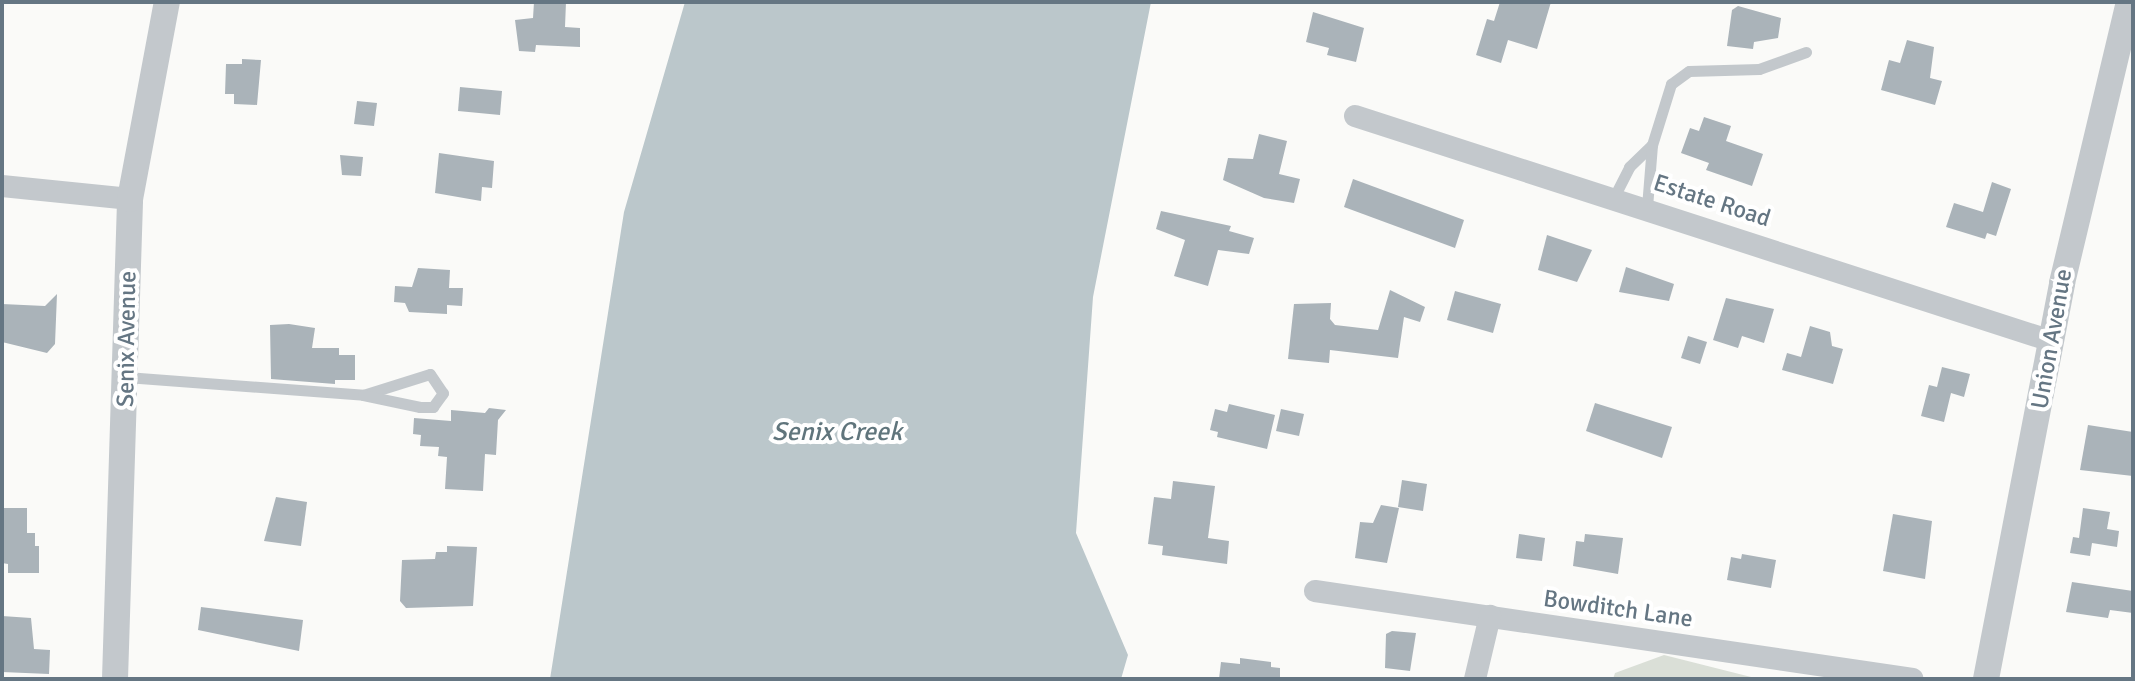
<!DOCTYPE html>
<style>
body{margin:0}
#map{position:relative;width:2135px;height:681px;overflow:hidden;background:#fafaf8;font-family:Signika,sans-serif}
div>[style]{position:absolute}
.green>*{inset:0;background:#dadfd7}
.water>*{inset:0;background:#bbc7cb}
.building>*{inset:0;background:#aab3b9}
.service>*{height:11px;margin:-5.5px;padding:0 5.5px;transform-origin:5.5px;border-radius:5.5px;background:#c3c8cc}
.minor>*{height:22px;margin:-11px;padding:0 11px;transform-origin:11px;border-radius:11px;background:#c3c8cc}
.tertiary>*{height:26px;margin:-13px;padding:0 13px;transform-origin:13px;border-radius:13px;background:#c3c8cc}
span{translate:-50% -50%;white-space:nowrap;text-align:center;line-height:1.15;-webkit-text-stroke:8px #fff;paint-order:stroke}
.street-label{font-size:24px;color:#657683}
.water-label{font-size:26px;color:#60757c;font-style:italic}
.frame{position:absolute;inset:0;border:4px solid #657683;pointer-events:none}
</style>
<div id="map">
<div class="green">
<i style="clip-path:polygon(1664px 655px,1759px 679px,1613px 679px,1615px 673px)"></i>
</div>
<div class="water">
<i style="clip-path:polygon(685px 2px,1151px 2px,1093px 297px,1076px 533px,1128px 655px,1121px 679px,550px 679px,624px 212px)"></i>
</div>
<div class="building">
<i style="clip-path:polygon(534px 2px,566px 2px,565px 27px,580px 28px,580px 47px,536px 45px,535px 52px,519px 51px,515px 20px,533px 18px)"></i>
<i style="clip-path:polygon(1500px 2px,1551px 2px,1537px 49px,1508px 40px,1501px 63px,1476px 55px,1487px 19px,1494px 21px)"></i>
<i style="clip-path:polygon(1738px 6px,1781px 18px,1778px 38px,1754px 42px,1753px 49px,1727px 46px,1732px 10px)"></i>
<i style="clip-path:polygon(1313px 12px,1364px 28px,1356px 62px,1327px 55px,1329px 48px,1306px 42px)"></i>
<i style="clip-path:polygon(1907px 40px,1934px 47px,1930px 78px,1942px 81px,1935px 105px,1881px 90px,1889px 60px,1900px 63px)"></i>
<i style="clip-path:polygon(242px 59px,261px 60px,257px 105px,234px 104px,234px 94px,225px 94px,226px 64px,242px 64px)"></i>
<i style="clip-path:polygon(460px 87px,502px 91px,500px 115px,458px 111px)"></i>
<i style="clip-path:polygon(357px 101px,377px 103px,374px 126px,354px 124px)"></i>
<i style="clip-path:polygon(1704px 117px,1731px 126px,1726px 141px,1763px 154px,1752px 186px,1706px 170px,1709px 163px,1681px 153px,1690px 128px,1699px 131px)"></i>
<i style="clip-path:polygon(1259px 134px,1287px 141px,1279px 174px,1300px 179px,1294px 203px,1264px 198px,1223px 180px,1228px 158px,1253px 159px)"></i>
<i style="clip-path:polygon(439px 153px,494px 161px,492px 188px,482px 187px,481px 201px,435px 193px)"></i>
<i style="clip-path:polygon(340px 155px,363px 157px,361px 176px,342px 175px)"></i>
<i style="clip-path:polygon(1353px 179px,1464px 220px,1455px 248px,1344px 207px)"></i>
<i style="clip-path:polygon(1992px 182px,2011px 189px,1996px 236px,1987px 233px,1985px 239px,1946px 227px,1954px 203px,1983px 212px)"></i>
<i style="clip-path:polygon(1161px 211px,1231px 226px,1229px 231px,1254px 238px,1249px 254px,1218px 250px,1208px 286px,1174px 276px,1185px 240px,1156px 229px)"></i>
<i style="clip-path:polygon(1547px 235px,1592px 250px,1577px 282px,1538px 270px)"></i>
<i style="clip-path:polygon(1626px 267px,1674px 284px,1669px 301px,1619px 292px)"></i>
<i style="clip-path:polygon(418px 268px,450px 270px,449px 288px,463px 288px,462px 306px,447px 305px,447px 314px,409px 312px,405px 303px,394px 302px,395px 286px,412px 287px)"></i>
<i style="clip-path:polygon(1390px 290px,1425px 307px,1420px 322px,1404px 317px,1398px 358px,1330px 350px,1329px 363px,1288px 359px,1294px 304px,1331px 303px,1330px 319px,1335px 325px,1378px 330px)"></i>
<i style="clip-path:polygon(1455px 291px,1501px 304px,1493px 333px,1447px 320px)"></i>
<i style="clip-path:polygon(57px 294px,55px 344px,47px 353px,2px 342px,2px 304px,45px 306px)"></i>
<i style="clip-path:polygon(1726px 298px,1774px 309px,1764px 343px,1742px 336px,1738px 348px,1713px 340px)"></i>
<i style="clip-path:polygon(289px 324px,315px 328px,312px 348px,339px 348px,339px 355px,355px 355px,355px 380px,335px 380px,335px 384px,271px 379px,270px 325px)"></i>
<i style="clip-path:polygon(1810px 326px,1830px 332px,1832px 346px,1843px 349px,1833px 384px,1782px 370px,1787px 353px,1801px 357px)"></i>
<i style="clip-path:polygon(1688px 336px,1707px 342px,1700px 364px,1681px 358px)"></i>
<i style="clip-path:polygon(1942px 367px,1970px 374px,1964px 397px,1951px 393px,1944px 422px,1921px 416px,1929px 385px,1937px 387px)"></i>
<i style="clip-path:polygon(1595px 403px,1672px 427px,1662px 458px,1586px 431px)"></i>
<i style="clip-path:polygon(1229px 404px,1275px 415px,1267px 449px,1217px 437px,1218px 432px,1210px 430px,1215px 409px,1227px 412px)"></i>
<i style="clip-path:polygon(489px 408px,506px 410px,498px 420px,496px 455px,485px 454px,483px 491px,445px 489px,447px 457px,438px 456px,439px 447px,420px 446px,421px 435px,413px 434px,414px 418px,451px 421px,451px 410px,485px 413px)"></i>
<i style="clip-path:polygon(1281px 409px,1304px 414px,1299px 436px,1276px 431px)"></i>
<i style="clip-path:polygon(2088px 425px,2133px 432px,2133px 476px,2080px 470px)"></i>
<i style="clip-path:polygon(1402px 480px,1427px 484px,1423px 511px,1398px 507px)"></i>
<i style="clip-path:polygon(1173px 481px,1215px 486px,1208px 538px,1229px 541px,1227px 564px,1162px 555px,1163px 546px,1148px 544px,1154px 497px,1171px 499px)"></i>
<i style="clip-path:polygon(276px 497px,307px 502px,301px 546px,264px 541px)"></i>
<i style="clip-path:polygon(1381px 505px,1399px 508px,1387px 563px,1355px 558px,1360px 522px,1373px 523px)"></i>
<i style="clip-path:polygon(2px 508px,27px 508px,27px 533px,35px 533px,35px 546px,39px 546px,39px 573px,8px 573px,8px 564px,2px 563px)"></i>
<i style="clip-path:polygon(2083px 508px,2110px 512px,2107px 529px,2119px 531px,2117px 547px,2092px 543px,2090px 556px,2070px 553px,2073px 537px,2079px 538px)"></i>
<i style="clip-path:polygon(1893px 514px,1932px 521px,1925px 579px,1883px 571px)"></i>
<i style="clip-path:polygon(1519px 534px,1545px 538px,1542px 561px,1516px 558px)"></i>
<i style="clip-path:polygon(1585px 534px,1623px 538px,1618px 574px,1573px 566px,1576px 541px,1584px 542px)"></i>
<i style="clip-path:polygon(447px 546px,477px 547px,473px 606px,406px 608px,400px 601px,402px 560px,435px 559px,436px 552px,447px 552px)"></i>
<i style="clip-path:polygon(1742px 554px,1776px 560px,1771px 588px,1727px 580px,1731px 557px,1741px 559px)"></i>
<i style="clip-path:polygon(2072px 582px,2133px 591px,2133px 613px,2110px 610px,2108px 618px,2066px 612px)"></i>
<i style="clip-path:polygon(201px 607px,303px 620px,299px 651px,198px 630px)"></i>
<i style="clip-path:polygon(2px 616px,31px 618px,34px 649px,50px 650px,49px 674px,2px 672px)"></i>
<i style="clip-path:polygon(1392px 631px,1416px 633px,1410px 671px,1385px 668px,1386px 634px)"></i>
<i style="clip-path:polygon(1240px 658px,1271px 662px,1271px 667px,1280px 668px,1280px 679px,1219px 679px,1221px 662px,1240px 664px)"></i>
</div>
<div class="service">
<i style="left:1614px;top:197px;width:34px;rotate:-63deg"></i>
<i style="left:1629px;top:167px;width:32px;rotate:-44deg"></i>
<i style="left:1647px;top:207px;width:62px;rotate:-85.4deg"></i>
<i style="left:1652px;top:145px;width:64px;rotate:-72.7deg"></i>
<i style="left:1671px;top:84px;width:22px;rotate:-36deg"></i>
<i style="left:1689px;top:71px;width:70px;rotate:-1.6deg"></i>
<i style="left:1759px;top:69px;width:50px;rotate:-19.9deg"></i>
<i style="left:126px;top:377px;width:238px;rotate:4.3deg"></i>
<i style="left:363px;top:395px;width:70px;rotate:-17.4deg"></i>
<i style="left:430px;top:374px;width:23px;rotate:56deg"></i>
<i style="left:443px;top:393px;width:17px;rotate:126deg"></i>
<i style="left:433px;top:407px;width:13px;rotate:180deg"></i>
<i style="left:420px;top:407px;width:58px;rotate:-168.1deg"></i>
</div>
<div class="minor">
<i style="left:1355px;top:116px;width:731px;rotate:17.91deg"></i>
<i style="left:2px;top:186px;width:129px;rotate:5.8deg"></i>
<i style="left:1315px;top:591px;width:604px;rotate:8.37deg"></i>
<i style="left:1475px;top:679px;width:65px;rotate:-76.6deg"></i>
</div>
<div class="tertiary">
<i style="left:115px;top:679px;width:480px;rotate:-88.2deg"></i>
<i style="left:130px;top:199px;width:200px;rotate:-79.4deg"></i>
<i style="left:1986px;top:679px;width:403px;rotate:-79.1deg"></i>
<i style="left:2062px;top:283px;width:289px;rotate:-76.6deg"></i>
</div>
<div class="street-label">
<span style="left:1712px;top:201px;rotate:18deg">Estate Road</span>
<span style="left:127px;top:339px;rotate:-89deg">Senix Avenue</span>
<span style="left:2052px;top:339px;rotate:-80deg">Union Avenue</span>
<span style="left:1618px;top:609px;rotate:8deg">Bowditch Lane</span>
</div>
<div class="water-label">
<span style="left:837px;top:433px">Senix Creek</span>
</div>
<div class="frame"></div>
</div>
